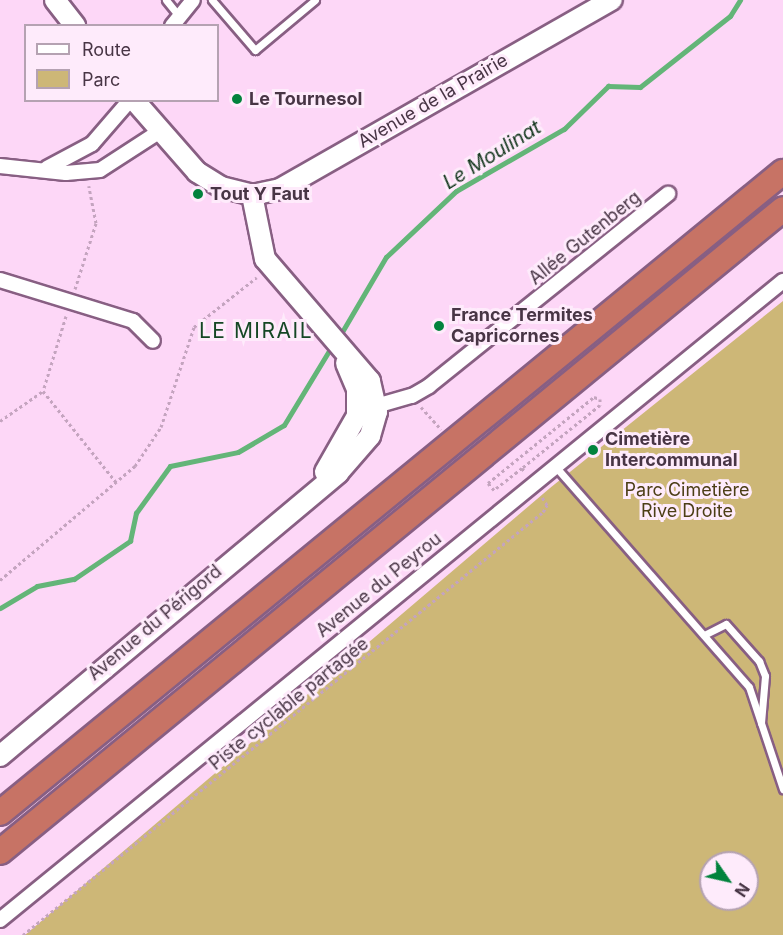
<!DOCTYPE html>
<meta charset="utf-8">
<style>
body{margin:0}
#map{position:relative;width:783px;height:935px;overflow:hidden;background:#fdd7f7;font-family:Inter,sans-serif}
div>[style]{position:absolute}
.green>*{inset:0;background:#cdb777}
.stream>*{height:5px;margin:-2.5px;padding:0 2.5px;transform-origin:2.5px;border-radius:2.5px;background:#63b578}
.path>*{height:3px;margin-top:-1.5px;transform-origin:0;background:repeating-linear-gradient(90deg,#c4a4bf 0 3px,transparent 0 6px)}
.roads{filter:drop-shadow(2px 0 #885f83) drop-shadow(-2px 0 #885f83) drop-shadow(0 2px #885f83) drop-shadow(0 -2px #885f83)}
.lane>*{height:7px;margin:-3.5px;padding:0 3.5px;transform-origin:3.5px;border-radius:3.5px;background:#fff}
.street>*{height:14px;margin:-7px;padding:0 7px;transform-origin:7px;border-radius:7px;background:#fff}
.secondary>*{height:20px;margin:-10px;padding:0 10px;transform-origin:10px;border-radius:10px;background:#fff}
.highway>*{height:24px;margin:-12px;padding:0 12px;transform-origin:12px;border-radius:12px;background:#c77365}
.dots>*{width:16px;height:16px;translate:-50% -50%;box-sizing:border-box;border:3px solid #feebfb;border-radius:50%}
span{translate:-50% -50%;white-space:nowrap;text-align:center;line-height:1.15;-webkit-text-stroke:6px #feebfb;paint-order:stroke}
.poi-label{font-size:18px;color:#483545;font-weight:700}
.left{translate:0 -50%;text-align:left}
.street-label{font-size:18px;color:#483545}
.park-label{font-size:18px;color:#4c3e16}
.water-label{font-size:20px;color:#14371e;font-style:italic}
.quarter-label{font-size:21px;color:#154725;letter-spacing:1.5px}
.legend{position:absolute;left:24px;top:24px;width:195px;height:78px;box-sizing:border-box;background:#feebfb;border:2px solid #b5a2b2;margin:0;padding:8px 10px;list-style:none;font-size:18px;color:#483545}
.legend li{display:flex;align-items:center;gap:12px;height:30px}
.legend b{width:30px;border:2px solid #b5a2b2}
.north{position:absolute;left:699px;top:851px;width:60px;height:60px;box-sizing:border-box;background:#feebfb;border:2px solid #b5a2b2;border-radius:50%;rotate:124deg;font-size:16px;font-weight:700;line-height:24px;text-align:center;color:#483545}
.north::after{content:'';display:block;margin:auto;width:21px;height:27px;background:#02833d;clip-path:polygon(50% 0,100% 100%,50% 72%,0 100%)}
</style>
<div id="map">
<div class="green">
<i style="clip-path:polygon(evenodd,783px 301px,783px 935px,25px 935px,550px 488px,783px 301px,711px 863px,747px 863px,747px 899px,711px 899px,711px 863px)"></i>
</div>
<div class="stream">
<i style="left:339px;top:337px;width:93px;rotate:-59.6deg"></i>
<i style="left:386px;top:257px;width:96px;rotate:-43.3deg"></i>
<i style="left:456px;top:191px;width:125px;rotate:-29.9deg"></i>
<i style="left:564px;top:129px;width:62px;rotate:-44.3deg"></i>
<i style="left:608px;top:86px;width:32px;rotate:2deg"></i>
<i style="left:640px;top:87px;width:115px;rotate:-38.3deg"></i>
<i style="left:730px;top:16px;width:19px;rotate:-58deg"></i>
<i style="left:0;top:608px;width:43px;rotate:-30.7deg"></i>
<i style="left:37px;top:586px;width:38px;rotate:-11deg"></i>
<i style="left:74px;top:579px;width:68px;rotate:-34.2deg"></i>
<i style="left:130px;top:541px;width:29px;rotate:-78deg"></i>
<i style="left:136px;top:513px;width:58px;rotate:-54.1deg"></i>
<i style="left:170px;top:466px;width:69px;rotate:-11.6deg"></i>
<i style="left:238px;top:452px;width:53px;rotate:-30.4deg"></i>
<i style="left:284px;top:425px;width:95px;rotate:-58.8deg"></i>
</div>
<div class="path">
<i style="left:75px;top:289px;width:69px;rotate:-72.3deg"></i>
<i style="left:96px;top:223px;width:38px;rotate:-101deg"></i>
<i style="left:66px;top:316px;width:78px;rotate:107deg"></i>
<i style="left:43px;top:391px;width:117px;rotate:51.3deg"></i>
<i style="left:421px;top:407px;width:30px;rotate:48deg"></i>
<i style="left:0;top:421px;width:52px;rotate:-34.9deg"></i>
<i style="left:522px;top:468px;width:36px;rotate:142deg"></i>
<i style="left:494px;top:490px;width:9px;rotate:-131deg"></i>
<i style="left:488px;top:483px;width:136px;rotate:-39.1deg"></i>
<i style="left:594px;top:397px;width:6px;rotate:18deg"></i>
<i style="left:600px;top:399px;width:6px;rotate:90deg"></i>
<i style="left:600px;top:405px;width:100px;rotate:141.1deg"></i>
<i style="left:522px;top:468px;width:5px;rotate:53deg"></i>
<i style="left:0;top:580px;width:177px;rotate:-40.2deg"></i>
<i style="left:135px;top:466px;width:47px;rotate:-56.3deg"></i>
<i style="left:161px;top:427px;width:105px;rotate:-71.7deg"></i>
<i style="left:194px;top:327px;width:80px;rotate:-38.4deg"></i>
<i style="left:23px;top:935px;width:670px;rotate:-39.13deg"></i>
<i style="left:543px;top:512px;width:8px;rotate:-60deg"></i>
<i style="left:547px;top:505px;width:9px;rotate:-122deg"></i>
</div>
<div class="roads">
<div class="lane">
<i style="left:166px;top:0;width:22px;rotate:51deg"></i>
<i style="left:212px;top:0;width:66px;rotate:49.3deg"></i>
<i style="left:255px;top:50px;width:78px;rotate:-39.8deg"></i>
<i style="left:554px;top:465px;width:295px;rotate:48.7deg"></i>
<i style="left:749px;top:687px;width:108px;rotate:71.6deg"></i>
<i style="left:706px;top:634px;width:22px;rotate:-27deg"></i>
<i style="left:726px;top:624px;width:50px;rotate:48.3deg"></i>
<i style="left:759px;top:661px;width:16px;rotate:68deg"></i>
<i style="left:765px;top:676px;width:47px;rotate:94.9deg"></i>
</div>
<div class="street">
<i style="left:172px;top:26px;width:33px;rotate:-51deg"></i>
<i style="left:0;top:166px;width:66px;rotate:6.1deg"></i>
<i style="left:66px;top:173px;width:34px;rotate:-5deg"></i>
<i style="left:100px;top:170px;width:72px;rotate:-33deg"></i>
<i style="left:47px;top:168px;width:51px;rotate:-28.1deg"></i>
<i style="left:92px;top:144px;width:58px;rotate:-49.2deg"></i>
<i style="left:0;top:280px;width:139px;rotate:17.1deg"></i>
<i style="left:133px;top:321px;width:28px;rotate:45deg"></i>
<i style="left:368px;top:402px;width:9px;rotate:27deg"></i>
<i style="left:376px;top:406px;width:37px;rotate:-16deg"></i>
<i style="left:412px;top:396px;width:20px;rotate:-30deg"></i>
<i style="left:429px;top:386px;width:307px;rotate:-38.8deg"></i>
<i style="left:0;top:920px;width:1011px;rotate:-39.22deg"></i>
</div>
<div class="secondary">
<i style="left:55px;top:0;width:33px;rotate:52deg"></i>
<i style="left:134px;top:100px;width:96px;rotate:48.8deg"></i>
<i style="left:197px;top:172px;width:28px;rotate:32deg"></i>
<i style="left:221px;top:187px;width:32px;rotate:14deg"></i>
<i style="left:252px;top:195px;width:29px;rotate:-12deg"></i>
<i style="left:280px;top:189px;width:382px;rotate:-29.7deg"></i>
<i style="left:325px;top:472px;width:64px;rotate:-60.3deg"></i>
<i style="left:357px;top:416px;width:27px;rotate:-90deg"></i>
<i style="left:357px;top:389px;width:28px;rotate:-113deg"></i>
<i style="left:0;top:756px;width:441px;rotate:-39.9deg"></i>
<i style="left:338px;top:473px;width:49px;rotate:-49.1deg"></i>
<i style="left:370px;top:436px;width:25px;rotate:-74deg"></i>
<i style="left:377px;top:412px;width:32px;rotate:-103deg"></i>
<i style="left:370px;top:381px;width:161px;rotate:-130.7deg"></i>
<i style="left:265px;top:259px;width:65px;rotate:-101.5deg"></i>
</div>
<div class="highway">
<i style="left:0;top:813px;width:1012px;rotate:-39.31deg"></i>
<i style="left:0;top:852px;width:1013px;rotate:-39.39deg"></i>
</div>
</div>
<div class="dots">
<i style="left:237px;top:99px;background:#02833d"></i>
<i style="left:198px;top:194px;background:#02833d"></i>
<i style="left:439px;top:326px;background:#02833d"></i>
<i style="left:593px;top:450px;background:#02833d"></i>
</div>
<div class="poi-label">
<span class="left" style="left:249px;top:99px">Le Tournesol</span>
<span class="left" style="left:210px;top:194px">Tout Y Faut</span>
<span class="left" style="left:451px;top:326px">France Termites<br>Capricornes</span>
<span class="left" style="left:605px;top:450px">Cimetière<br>Intercommunal</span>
</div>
<div class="street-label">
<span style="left:433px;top:101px;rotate:-30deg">Avenue de la Prairie</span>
<span style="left:585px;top:238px;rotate:-39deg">Allée Gutenberg</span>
<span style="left:379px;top:585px;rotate:-39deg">Avenue du Peyrou</span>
<span style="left:155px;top:623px;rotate:-40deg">Avenue du Périgord</span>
<span style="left:289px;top:704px;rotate:-39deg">Piste cyclable partagée</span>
</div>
<div class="park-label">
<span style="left:687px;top:501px">Parc Cimetière<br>Rive Droite</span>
</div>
<div class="water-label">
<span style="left:492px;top:155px;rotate:-32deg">Le Moulinat</span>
</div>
<div class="quarter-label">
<span style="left:256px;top:331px">LE MIRAIL</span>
</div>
<ul class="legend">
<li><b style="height:8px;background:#fff"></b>Route</li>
<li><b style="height:16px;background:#cdb777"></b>Parc</li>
</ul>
<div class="north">N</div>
</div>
